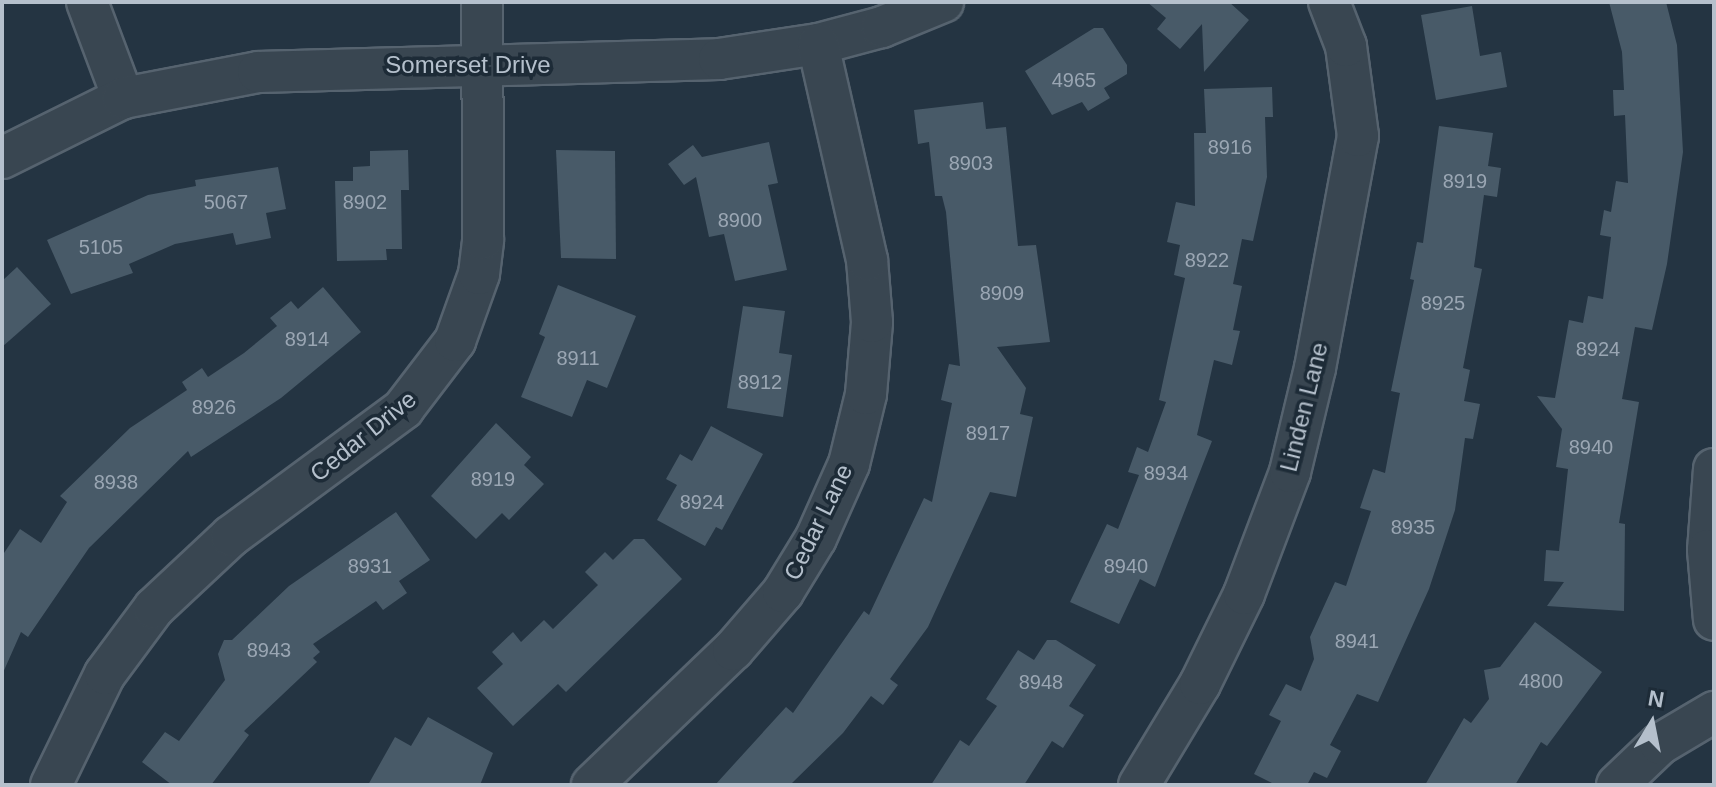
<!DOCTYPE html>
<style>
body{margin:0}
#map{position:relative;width:1716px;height:787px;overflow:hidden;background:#243442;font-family:Arial,sans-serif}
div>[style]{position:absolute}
.building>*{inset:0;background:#485a68}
.roads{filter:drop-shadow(2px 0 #56636f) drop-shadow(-2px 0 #56636f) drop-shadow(0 2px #56636f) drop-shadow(0 -2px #56636f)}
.minor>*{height:40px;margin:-20px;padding:0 20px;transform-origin:20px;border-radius:20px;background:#394651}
span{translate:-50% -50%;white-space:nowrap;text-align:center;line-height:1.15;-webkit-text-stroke:7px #1d2b37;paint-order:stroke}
.number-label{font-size:20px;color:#9aa6b3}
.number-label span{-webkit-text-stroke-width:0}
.street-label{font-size:24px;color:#b5c0cc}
.frame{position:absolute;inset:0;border:4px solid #b5c0cc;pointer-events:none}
.north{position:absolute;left:1612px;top:683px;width:80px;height:80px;-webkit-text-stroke:6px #1d2b37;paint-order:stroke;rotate:10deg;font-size:22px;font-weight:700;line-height:32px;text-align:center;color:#b5c0cc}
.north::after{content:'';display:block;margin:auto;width:28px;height:36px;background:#b5c0cc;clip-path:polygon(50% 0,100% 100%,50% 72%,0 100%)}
</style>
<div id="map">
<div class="building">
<i style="clip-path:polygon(1147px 2px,1229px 2px,1249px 20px,1204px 72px,1202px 24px,1180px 49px,1157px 29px,1166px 18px)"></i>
<i style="clip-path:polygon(1609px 2px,1666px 2px,1677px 45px,1683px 152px,1667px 264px,1652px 330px,1635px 327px,1622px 399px,1639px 402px,1619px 523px,1625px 524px,1624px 611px,1547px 606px,1564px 582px,1544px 581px,1546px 550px,1559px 551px,1568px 469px,1556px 467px,1562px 429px,1537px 396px,1555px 398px,1569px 320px,1583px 323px,1588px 296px,1603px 299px,1611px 237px,1600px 235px,1604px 210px,1611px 212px,1616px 181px,1628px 183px,1625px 115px,1614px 116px,1613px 90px,1624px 90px,1622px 52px)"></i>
<i style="clip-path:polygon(1472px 6px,1480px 56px,1501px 52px,1507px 87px,1436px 100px,1421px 15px)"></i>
<i style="clip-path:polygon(1094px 28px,1103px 28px,1127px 65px,1127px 74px,1104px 88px,1110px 98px,1088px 111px,1082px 102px,1052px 115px,1025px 71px)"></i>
<i style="clip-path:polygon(1272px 87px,1273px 117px,1265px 117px,1267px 177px,1253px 241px,1242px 239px,1233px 284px,1242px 286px,1233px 330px,1240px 331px,1232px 365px,1214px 360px,1197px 435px,1212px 441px,1155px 587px,1140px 579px,1119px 624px,1070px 602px,1107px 524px,1118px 529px,1139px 475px,1128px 472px,1137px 447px,1148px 452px,1166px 402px,1159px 400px,1185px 278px,1174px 275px,1180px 245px,1167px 242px,1176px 202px,1195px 206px,1194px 133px,1206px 133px,1204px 89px)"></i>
<i style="clip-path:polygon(983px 102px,986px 129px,1006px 127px,1018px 246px,1036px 245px,1050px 342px,997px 347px,1026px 388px,1020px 414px,1033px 417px,1016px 497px,990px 492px,928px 627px,890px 679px,898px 685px,883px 705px,871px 696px,843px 733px,790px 785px,715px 785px,786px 707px,793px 713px,864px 611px,869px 615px,924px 498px,932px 502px,952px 403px,941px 400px,949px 364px,960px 366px,946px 212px,942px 196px,935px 196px,929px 142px,918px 144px,914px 110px)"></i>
<i style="clip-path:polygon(1439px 126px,1493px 133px,1488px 166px,1501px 168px,1497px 197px,1484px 195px,1474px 267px,1482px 269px,1463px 368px,1470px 370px,1464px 401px,1480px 404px,1473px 439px,1465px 438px,1455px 510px,1429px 589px,1378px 702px,1357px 694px,1330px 745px,1341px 751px,1327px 778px,1314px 772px,1307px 785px,1276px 785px,1254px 774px,1281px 721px,1269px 715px,1286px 684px,1301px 691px,1314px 659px,1310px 637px,1335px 582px,1346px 586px,1371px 511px,1360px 508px,1373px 469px,1385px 473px,1400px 393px,1391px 391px,1414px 280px,1410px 279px,1417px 242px,1423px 243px)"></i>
<i style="clip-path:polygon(769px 142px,778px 183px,768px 185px,787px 270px,735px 281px,724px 234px,709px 237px,696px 177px,684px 185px,668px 164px,693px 145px,702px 157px)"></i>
<i style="clip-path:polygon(408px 150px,409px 190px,401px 190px,402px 249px,386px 249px,387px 260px,337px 261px,335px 181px,353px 181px,353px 167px,370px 166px,370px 151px)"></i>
<i style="clip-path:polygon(556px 150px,615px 151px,616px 259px,561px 258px)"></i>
<i style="clip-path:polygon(278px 167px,286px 209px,266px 213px,271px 238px,236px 245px,233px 233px,175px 244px,129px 264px,133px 273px,71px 294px,47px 240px,148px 195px,196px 186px,195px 180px)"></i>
<i style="clip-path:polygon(17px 267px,51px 304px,2px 347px,2px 281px)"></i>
<i style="clip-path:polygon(558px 285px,636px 316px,607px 388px,587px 380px,572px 417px,521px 397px,545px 337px,539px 334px)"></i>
<i style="clip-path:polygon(323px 287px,361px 332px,281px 398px,191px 457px,188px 451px,89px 548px,28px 637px,21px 632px,2px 675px,2px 556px,20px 529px,41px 543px,67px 502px,60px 496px,130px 428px,187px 390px,182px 382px,202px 368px,208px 377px,244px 353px,277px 326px,270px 318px,291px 301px,298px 309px)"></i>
<i style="clip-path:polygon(743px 306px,785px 311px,779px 353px,792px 355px,783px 417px,727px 408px)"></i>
<i style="clip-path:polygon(496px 423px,531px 457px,524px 465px,544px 484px,509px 520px,502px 513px,476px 539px,431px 496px)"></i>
<i style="clip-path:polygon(711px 426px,763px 454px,722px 530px,716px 527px,705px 546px,657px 520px,677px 485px,666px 479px,680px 454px,692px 461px)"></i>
<i style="clip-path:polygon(396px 512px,430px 560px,399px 581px,407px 593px,383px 610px,376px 601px,313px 644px,320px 652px,313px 658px,317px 662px,244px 731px,249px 735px,211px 785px,172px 785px,142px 762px,165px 732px,179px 741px,225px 680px,218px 654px,224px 640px,232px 640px,289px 586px)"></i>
<i style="clip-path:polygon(634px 539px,644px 539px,682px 579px,566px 692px,558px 684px,513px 726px,477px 688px,503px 664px,492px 652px,513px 632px,521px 642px,544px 620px,553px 629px,598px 585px,585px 572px,605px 552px,613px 560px)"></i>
<i style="clip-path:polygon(1535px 622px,1602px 672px,1547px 746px,1541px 742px,1515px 785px,1425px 785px,1464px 718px,1471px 723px,1489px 699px,1484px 670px,1500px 667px)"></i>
<i style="clip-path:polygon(1047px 640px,1056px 640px,1096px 665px,1069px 706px,1084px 715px,1063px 748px,1052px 741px,1024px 785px,931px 785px,960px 740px,969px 746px,997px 706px,986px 699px,1018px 650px,1034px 660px)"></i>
<i style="clip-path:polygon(428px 717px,493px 753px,480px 785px,368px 785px,395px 737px,411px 746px)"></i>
</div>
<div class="roads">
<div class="minor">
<i style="left:87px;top:2px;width:103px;rotate:69.4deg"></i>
<i style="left:2px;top:158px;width:135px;rotate:-26.4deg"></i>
<i style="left:123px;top:98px;width:137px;rotate:-10.9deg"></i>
<i style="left:258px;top:72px;width:461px;rotate:-1.6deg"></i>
<i style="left:719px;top:59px;width:100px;rotate:-8.6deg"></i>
<i style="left:818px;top:44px;width:66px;rotate:-14.9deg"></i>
<i style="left:882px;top:27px;width:66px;rotate:-22.3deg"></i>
<i style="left:1714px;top:469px;width:81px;rotate:94.2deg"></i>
<i style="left:1708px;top:550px;width:70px;rotate:85.1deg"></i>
<i style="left:51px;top:785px;width:123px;rotate:-64.1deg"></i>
<i style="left:105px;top:674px;width:82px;rotate:-53.4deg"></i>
<i style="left:154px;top:608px;width:105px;rotate:-43.1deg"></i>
<i style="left:231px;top:536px;width:214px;rotate:-36.4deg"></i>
<i style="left:403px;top:409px;width:86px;rotate:-52.6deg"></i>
<i style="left:455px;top:341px;width:71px;rotate:-70.3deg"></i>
<i style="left:479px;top:274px;width:35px;rotate:-83deg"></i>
<i style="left:483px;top:239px;width:237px;rotate:-90.2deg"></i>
<i style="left:592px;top:785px;width:195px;rotate:-43.8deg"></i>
<i style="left:733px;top:650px;width:77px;rotate:-49.2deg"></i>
<i style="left:783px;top:592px;width:63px;rotate:-58.6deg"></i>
<i style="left:816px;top:538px;width:81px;rotate:-66deg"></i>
<i style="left:849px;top:464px;width:72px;rotate:-76.3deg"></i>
<i style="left:866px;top:394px;width:72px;rotate:-85.2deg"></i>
<i style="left:872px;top:322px;width:62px;rotate:-94.6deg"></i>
<i style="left:867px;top:260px;width:221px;rotate:-102.8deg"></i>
<i style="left:1139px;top:785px;width:118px;rotate:-58.9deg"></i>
<i style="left:1200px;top:684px;width:100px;rotate:-63.9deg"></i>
<i style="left:1244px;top:594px;width:130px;rotate:-69.3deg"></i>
<i style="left:1290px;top:472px;width:107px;rotate:-76.5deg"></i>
<i style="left:1315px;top:368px;width:236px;rotate:-79.5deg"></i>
<i style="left:1358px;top:136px;width:91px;rotate:-97.6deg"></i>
<i style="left:1346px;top:46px;width:47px;rotate:-111.1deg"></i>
<i style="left:1617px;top:785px;width:59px;rotate:-43.6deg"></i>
<i style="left:1660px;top:744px;width:63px;rotate:-30.7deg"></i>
</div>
</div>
<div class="number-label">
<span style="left:1074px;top:80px">4965</span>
<span style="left:1230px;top:147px">8916</span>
<span style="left:971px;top:163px">8903</span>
<span style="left:1465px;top:181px">8919</span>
<span style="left:226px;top:202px">5067</span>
<span style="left:365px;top:202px">8902</span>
<span style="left:740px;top:220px">8900</span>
<span style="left:101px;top:247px">5105</span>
<span style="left:1207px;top:260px">8922</span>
<span style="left:1002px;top:293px">8909</span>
<span style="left:1443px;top:303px">8925</span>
<span style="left:307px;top:339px">8914</span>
<span style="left:1598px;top:349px">8924</span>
<span style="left:578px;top:358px">8911</span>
<span style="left:760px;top:382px">8912</span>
<span style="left:214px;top:407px">8926</span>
<span style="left:988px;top:433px">8917</span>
<span style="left:1591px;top:447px">8940</span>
<span style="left:1166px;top:473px">8934</span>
<span style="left:493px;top:479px">8919</span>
<span style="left:116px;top:482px">8938</span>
<span style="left:702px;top:502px">8924</span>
<span style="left:1413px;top:527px">8935</span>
<span style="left:370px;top:566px">8931</span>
<span style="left:1126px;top:566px">8940</span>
<span style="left:1357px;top:641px">8941</span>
<span style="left:269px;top:650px">8943</span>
<span style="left:1541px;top:681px">4800</span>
<span style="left:1041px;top:682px">8948</span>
</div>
<div class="street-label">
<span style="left:468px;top:65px">Somerset Drive</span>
<span style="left:1304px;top:407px;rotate:-76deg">Linden Lane</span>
<span style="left:363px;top:436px;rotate:-39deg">Cedar Drive</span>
<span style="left:818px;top:522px;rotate:-64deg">Cedar Lane</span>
</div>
<div class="frame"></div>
<div class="north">N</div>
</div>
